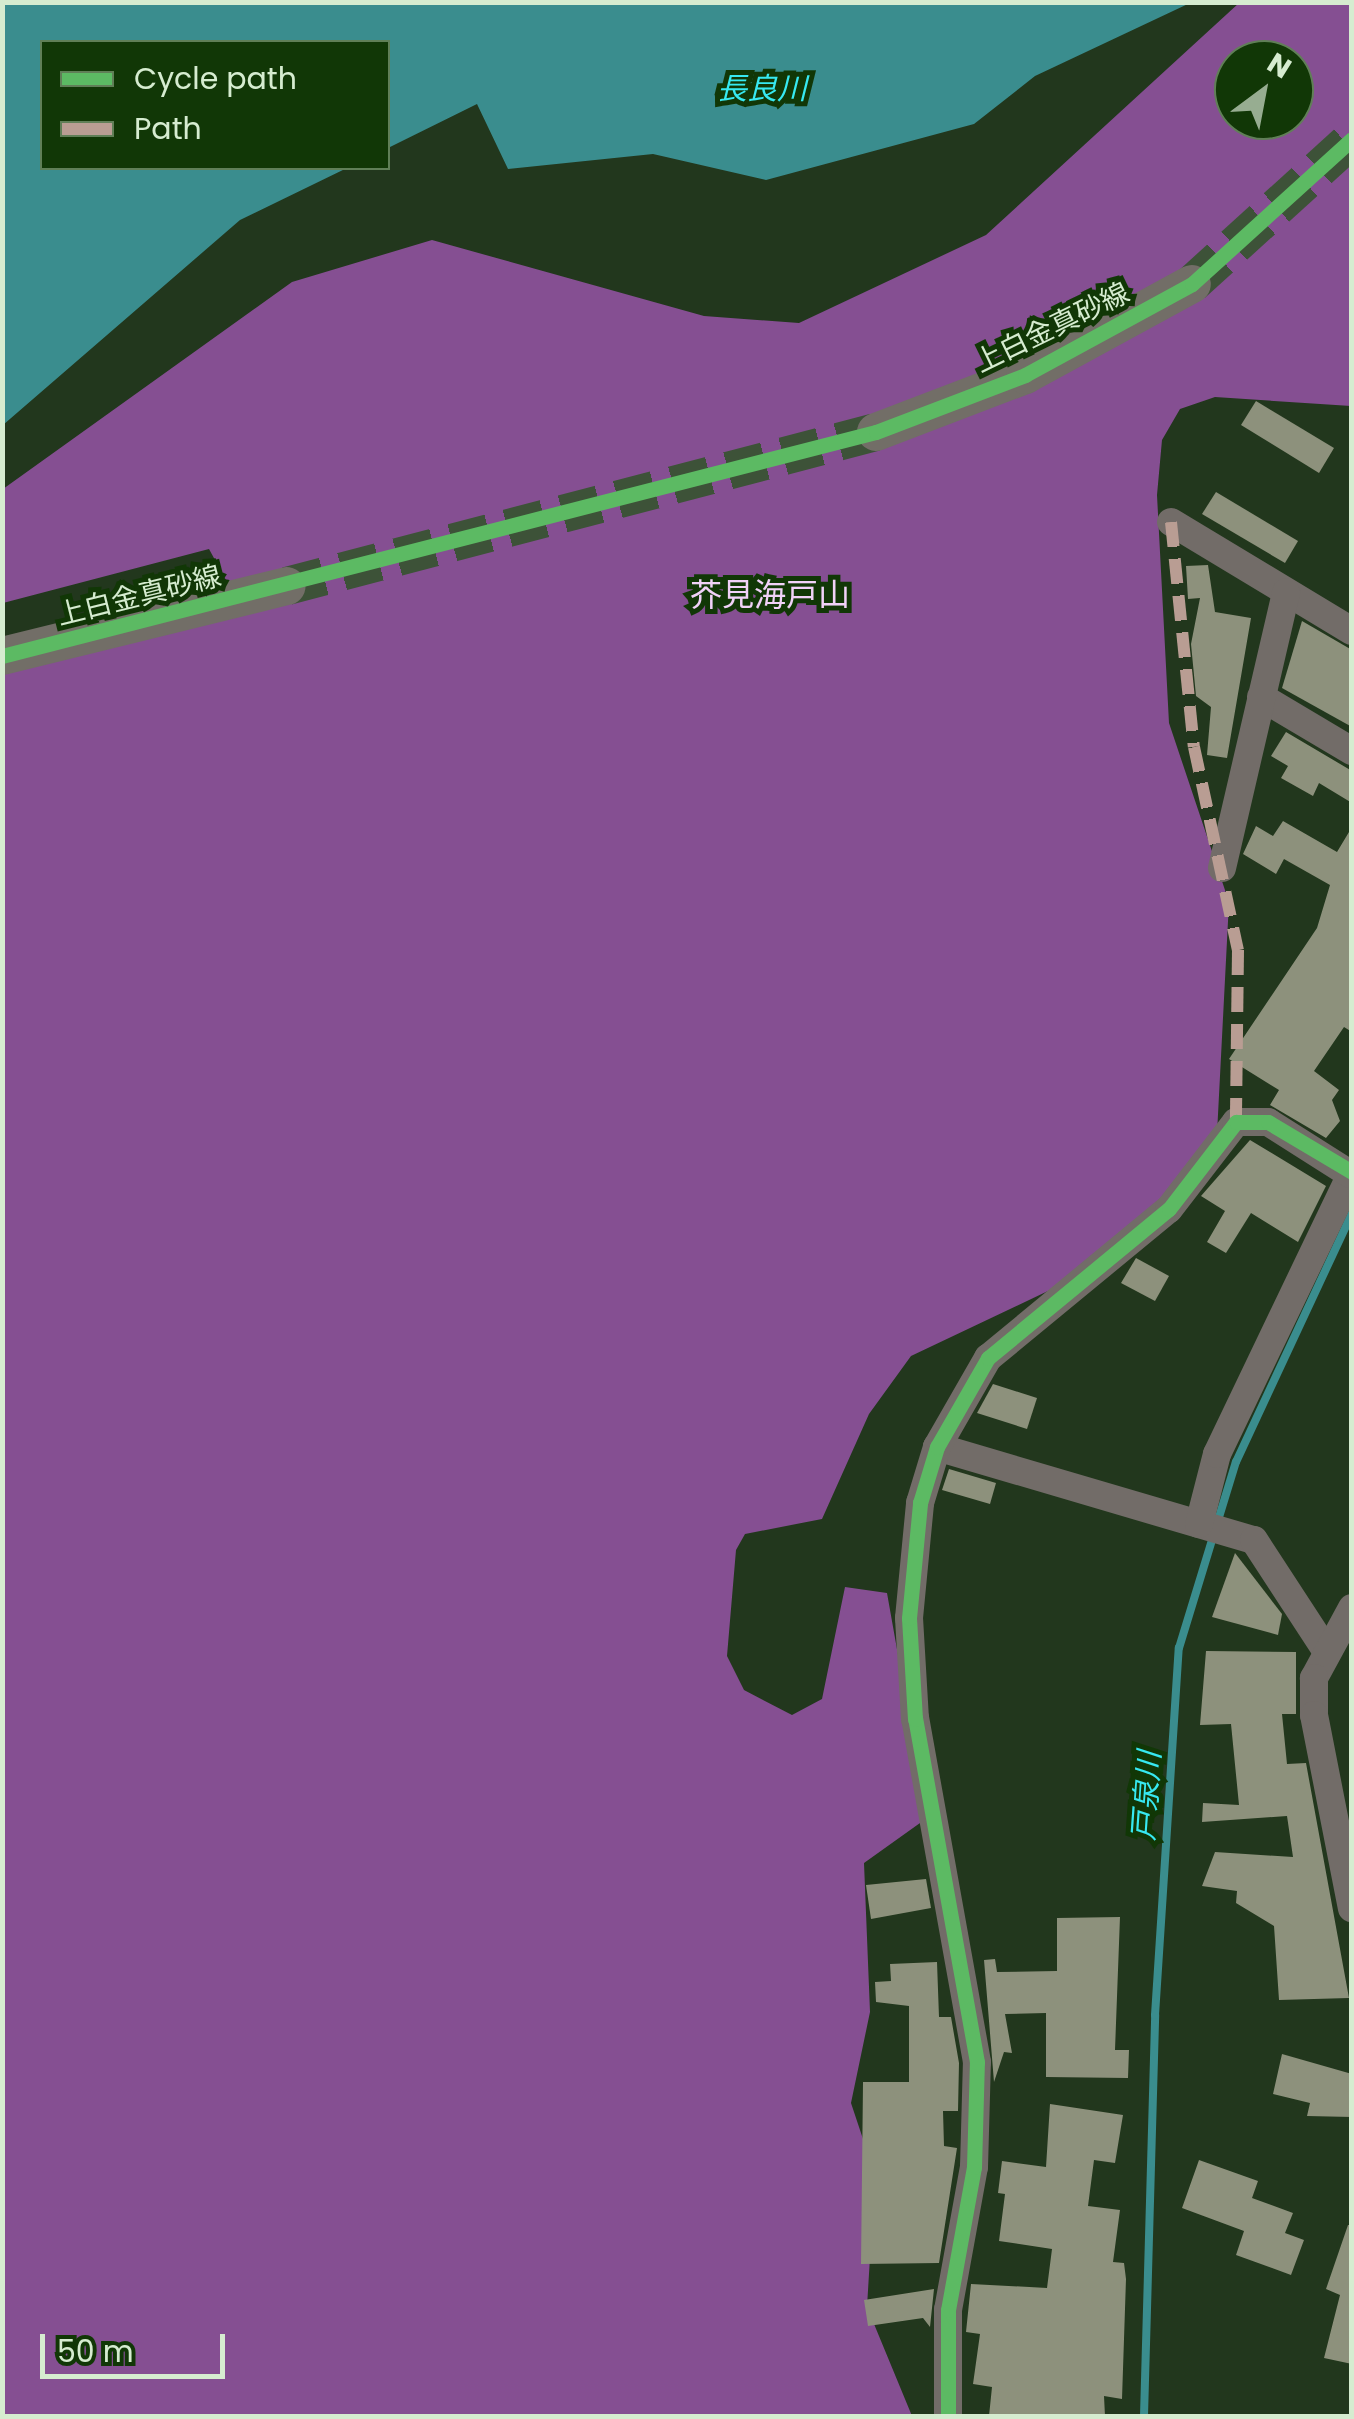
<!DOCTYPE html>
<meta charset="utf-8">
<style>
body{margin:0}
#map{position:relative;width:1354px;height:2419px;overflow:hidden;background:#22371d;font-family:Poppins,"Noto Sans JP",sans-serif}
div>[style]{position:absolute}
.forest>*{inset:0;background:#854f92}
.water>*{inset:0;background:#3a8d8e}
.stream>*{height:8px;margin:-4px;padding:0 4px;transform-origin:4px;border-radius:4px;background:#3a8d8e}
.building>*{inset:0;background:#8d917c}
.secondary-tunnel>*{height:38px;margin-top:-19px;transform-origin:0;background:repeating-linear-gradient(90deg,#3d5238 0 38px,transparent 0 57px)}
.minor>*{height:28px;margin:-14px;padding:0 14px;transform-origin:14px;border-radius:14px;background:#726c68}
.secondary>*{height:38px;margin:-19px;padding:0 19px;transform-origin:19px;border-radius:19px;background:#726e67}
.quiet>*{height:12px;margin-top:-6px;transform-origin:0;background:repeating-linear-gradient(90deg,#b99d93 0 25px,transparent 0 37px)}
.cycleway>*{height:15px;margin:-7.5px;padding:0 7.5px;transform-origin:7.5px;border-radius:7.5px;background:#5cba63}
span{translate:-50% -50%;white-space:nowrap;text-align:center;line-height:1.15;-webkit-text-stroke:10px #113706;paint-order:stroke}
.street-label{font-size:28px;color:#d6ecd0}
.water-label{font-size:30px;color:#37e9f1;font-style:italic}
.quarter-label{font-size:32px;color:#f1d2f8}
.frame{position:absolute;inset:0;border:5px solid #d6ecd0;pointer-events:none}
.legend{position:absolute;left:40px;top:40px;width:350px;height:130px;box-sizing:border-box;background:#113706;border:2px solid #607f57;margin:0;padding:12px 18px;list-style:none;font-size:30px;color:#d6ecd0}
.legend li{display:flex;align-items:center;gap:20px;height:50px}
.legend b{width:50px;border:2px solid #607f57}
.north{position:absolute;left:1214px;top:40px;width:100px;height:100px;box-sizing:border-box;background:#113706;border:2px solid #607f57;border-radius:50%;rotate:32deg;font-size:28px;font-weight:700;line-height:40px;text-align:center;color:#d6ecd0}
.north::after{content:'';display:block;margin:auto;width:35px;height:45px;background:#97ad91;clip-path:polygon(50% 0,100% 100%,50% 72%,0 100%)}
.scale{position:absolute;left:40px;top:2334px;width:185px;height:45px;box-sizing:border-box;border:5px solid #d6ecd0;border-top:0;padding-left:12px;font-size:30px;line-height:35px;white-space:nowrap;color:#d6ecd0;-webkit-text-stroke:8px #113706;paint-order:stroke}
</style>
<div id="map">
<div class="forest">
<i style="clip-path:polygon(evenodd,1239px 3px,1351px 3px,1351px 406px,1215px 397px,1180px 409px,1162px 440px,1157px 495px,1169px 723px,1229px 902px,1217px 1134px,1169px 1212px,1071px 1280px,911px 1356px,869px 1414px,822px 1519px,745px 1534px,736px 1550px,727px 1656px,744px 1690px,792px 1715px,822px 1699px,845px 1587px,887px 1593px,927px 1818px,864px 1863px,870px 2012px,851px 2103px,875px 2175px,867px 2307px,912px 2416px,3px 2416px,3px 674px,232px 591px,209px 549px,3px 603px,3px 489px,292px 282px,432px 240px,704px 316px,799px 323px,986px 235px,1239px 3px,1234px 60px,1294px 60px,1294px 120px,1234px 120px,1234px 60px)"></i>
</div>
<div class="water">
<i style="clip-path:polygon(3px 2px,1190px 2px,1190px 3px,1035px 76px,974px 124px,766px 180px,653px 154px,508px 169px,477px 104px,388px 148px,388px 42px,42px 42px,42px 168px,347px 168px,240px 220px,3px 425px)"></i>
</div>
<div class="stream">
<i style="left:1144px;top:2416px;width:401px;rotate:-88.4deg"></i>
<i style="left:1155px;top:2015px;width:368px;rotate:-86.3deg"></i>
<i style="left:1179px;top:1648px;width:195px;rotate:-73deg"></i>
<i style="left:1236px;top:1462px;width:275px;rotate:-65deg"></i>
</div>
<div class="building">
<i style="clip-path:polygon(1256px 401px,1334px 448px,1319px 473px,1241px 425px)"></i>
<i style="clip-path:polygon(1216px 492px,1298px 541px,1285px 563px,1202px 514px)"></i>
<i style="clip-path:polygon(1208px 565px,1215px 612px,1251px 618px,1227px 758px,1207px 755px,1211px 707px,1196px 696px,1191px 644px,1200px 598px,1188px 599px,1186px 566px)"></i>
<i style="clip-path:polygon(1302px 621px,1352px 650px,1352px 727px,1282px 688px)"></i>
<i style="clip-path:polygon(1286px 732px,1352px 771px,1352px 803px,1319px 783px,1313px 796px,1281px 778px,1288px 766px,1271px 756px)"></i>
<i style="clip-path:polygon(1283px 821px,1337px 852px,1352px 827px,1352px 1032px,1344px 1027px,1314px 1071px,1339px 1090px,1332px 1100px,1340px 1121px,1326px 1138px,1270px 1105px,1279px 1090px,1229px 1059px,1317px 928px,1330px 885px,1284px 859px,1276px 874px,1243px 854px,1256px 826px,1273px 836px)"></i>
<i style="clip-path:polygon(1250px 1140px,1326px 1186px,1298px 1242px,1251px 1213px,1226px 1253px,1207px 1242px,1225px 1211px,1201px 1196px)"></i>
<i style="clip-path:polygon(1136px 1258px,1169px 1276px,1155px 1301px,1121px 1283px)"></i>
<i style="clip-path:polygon(993px 1384px,1037px 1398px,1027px 1429px,977px 1413px)"></i>
<i style="clip-path:polygon(949px 1469px,996px 1483px,990px 1504px,942px 1490px)"></i>
<i style="clip-path:polygon(1235px 1553px,1282px 1614px,1278px 1635px,1212px 1617px)"></i>
<i style="clip-path:polygon(1206px 1651px,1296px 1652px,1296px 1714px,1282px 1714px,1287px 1764px,1306px 1763px,1349px 1998px,1279px 2000px,1274px 1926px,1236px 1903px,1237px 1891px,1202px 1886px,1215px 1852px,1293px 1857px,1287px 1816px,1202px 1822px,1203px 1803px,1239px 1805px,1231px 1724px,1200px 1725px)"></i>
<i style="clip-path:polygon(926px 1879px,931px 1908px,871px 1919px,866px 1885px)"></i>
<i style="clip-path:polygon(1120px 1917px,1115px 2050px,1129px 2050px,1128px 2078px,1046px 2077px,1046px 2013px,1005px 2014px,1012px 2053px,1004px 2052px,994px 2082px,984px 1960px,995px 1959px,997px 1972px,1057px 1971px,1057px 1918px)"></i>
<i style="clip-path:polygon(937px 1962px,939px 2017px,951px 2017px,959px 2063px,958px 2111px,943px 2111px,944px 2146px,957px 2148px,939px 2263px,861px 2264px,863px 2082px,909px 2082px,909px 2006px,876px 2002px,875px 1982px,891px 1981px,890px 1964px)"></i>
<i style="clip-path:polygon(1282px 2054px,1352px 2074px,1352px 2117px,1307px 2116px,1310px 2103px,1273px 2094px)"></i>
<i style="clip-path:polygon(1050px 2104px,1123px 2115px,1115px 2163px,1094px 2160px,1088px 2206px,1120px 2210px,1113px 2262px,1124px 2263px,1126px 2279px,1122px 2399px,1104px 2396px,1105px 2416px,989px 2416px,992px 2387px,973px 2384px,980px 2334px,966px 2332px,971px 2284px,1047px 2288px,1052px 2249px,999px 2241px,1005px 2194px,998px 2193px,1002px 2161px,1046px 2167px)"></i>
<i style="clip-path:polygon(1199px 2160px,1258px 2181px,1252px 2198px,1293px 2213px,1285px 2233px,1304px 2240px,1291px 2275px,1236px 2255px,1244px 2231px,1182px 2208px)"></i>
<i style="clip-path:polygon(1348px 2225px,1352px 2225px,1352px 2364px,1324px 2358px,1340px 2295px,1326px 2289px)"></i>
<i style="clip-path:polygon(934px 2289px,930px 2327px,923px 2318px,868px 2326px,864px 2300px)"></i>
</div>
<div class="secondary-tunnel">
<i style="left:1192px;top:284px;width:216px;rotate:-42.2deg"></i>
<i style="left:287px;top:586px;width:609px;rotate:-14.65deg"></i>
</div>
<div class="minor">
<i style="left:1171px;top:522px;width:211px;rotate:31.1deg"></i>
<i style="left:1261px;top:697px;width:106px;rotate:30.7deg"></i>
<i style="left:1222px;top:868px;width:283px;rotate:-76.9deg"></i>
<i style="left:937px;top:1447px;width:330px;rotate:16.4deg"></i>
<i style="left:1254px;top:1540px;width:130px;rotate:56.9deg"></i>
<i style="left:1199px;top:1524px;width:72px;rotate:-75.6deg"></i>
<i style="left:1217px;top:1454px;width:313px;rotate:-64.4deg"></i>
<i style="left:1352px;top:1608px;width:80px;rotate:118.5deg"></i>
<i style="left:1314px;top:1678px;width:37px;rotate:90deg"></i>
<i style="left:1314px;top:1715px;width:197px;rotate:78.9deg"></i>
<i style="left:948px;top:2416px;width:106px;rotate:-90deg"></i>
<i style="left:948px;top:2310px;width:145px;rotate:-79.7deg"></i>
<i style="left:974px;top:2167px;width:105px;rotate:-88.4deg"></i>
<i style="left:977px;top:2062px;width:349px;rotate:-100.2deg"></i>
<i style="left:915px;top:1719px;width:101px;rotate:-93.4deg"></i>
<i style="left:909px;top:1618px;width:116px;rotate:-84.5deg"></i>
<i style="left:920px;top:1503px;width:59px;rotate:-73.1deg"></i>
<i style="left:937px;top:1447px;width:103px;rotate:-60.2deg"></i>
<i style="left:988px;top:1358px;width:234px;rotate:-39.5deg"></i>
<i style="left:1169px;top:1209px;width:110px;rotate:-52.4deg"></i>
<i style="left:1236px;top:1122px;width:32px"></i>
<i style="left:1268px;top:1122px;width:97px;rotate:32.4deg"></i>
</div>
<div class="secondary">
<i style="left:876px;top:432px;width:160px;rotate:-20.9deg"></i>
<i style="left:1025px;top:375px;width:190px;rotate:-28.6deg"></i>
<i style="left:2px;top:656px;width:293px;rotate:-13.8deg"></i>
</div>
<div class="quiet">
<i style="left:1171px;top:522px;width:226px;rotate:84.2deg"></i>
<i style="left:1194px;top:747px;width:208px;rotate:77.8deg"></i>
<i style="left:1238px;top:950px;width:172px;rotate:90.7deg"></i>
</div>
<div class="cycleway">
<i style="left:2px;top:656px;width:902px;rotate:-14.38deg"></i>
<i style="left:876px;top:432px;width:160px;rotate:-20.9deg"></i>
<i style="left:1025px;top:375px;width:190px;rotate:-28.6deg"></i>
<i style="left:1192px;top:284px;width:216px;rotate:-42.2deg"></i>
<i style="left:948px;top:2416px;width:106px;rotate:-90deg"></i>
<i style="left:948px;top:2310px;width:145px;rotate:-79.7deg"></i>
<i style="left:974px;top:2167px;width:105px;rotate:-88.4deg"></i>
<i style="left:977px;top:2062px;width:349px;rotate:-100.2deg"></i>
<i style="left:915px;top:1719px;width:101px;rotate:-93.4deg"></i>
<i style="left:909px;top:1618px;width:116px;rotate:-84.5deg"></i>
<i style="left:920px;top:1503px;width:59px;rotate:-73.1deg"></i>
<i style="left:937px;top:1447px;width:103px;rotate:-60.2deg"></i>
<i style="left:988px;top:1358px;width:234px;rotate:-39.5deg"></i>
<i style="left:1169px;top:1209px;width:110px;rotate:-52.4deg"></i>
<i style="left:1236px;top:1122px;width:32px"></i>
<i style="left:1268px;top:1122px;width:98px;rotate:30.8deg"></i>
</div>
<div class="street-label">
<span style="left:1052px;top:328px;rotate:-26deg">上白金真砂線</span>
<span style="left:139px;top:596px;rotate:-14deg">上白金真砂線</span>
</div>
<div class="water-label">
<span style="left:762px;top:89px">長良川</span>
<span style="left:1147px;top:1796px;rotate:-86deg">戸泉川</span>
</div>
<div class="quarter-label">
<span style="left:770px;top:595px">芥見海戸山</span>
</div>
<div class="frame"></div>
<ul class="legend">
<li><b style="height:12px;background:#5cba63"></b>Cycle path</li>
<li><b style="height:12px;background:#b99d93"></b>Path</li>
</ul>
<div class="north">N</div>
<div class="scale">50 m</div>
</div>
